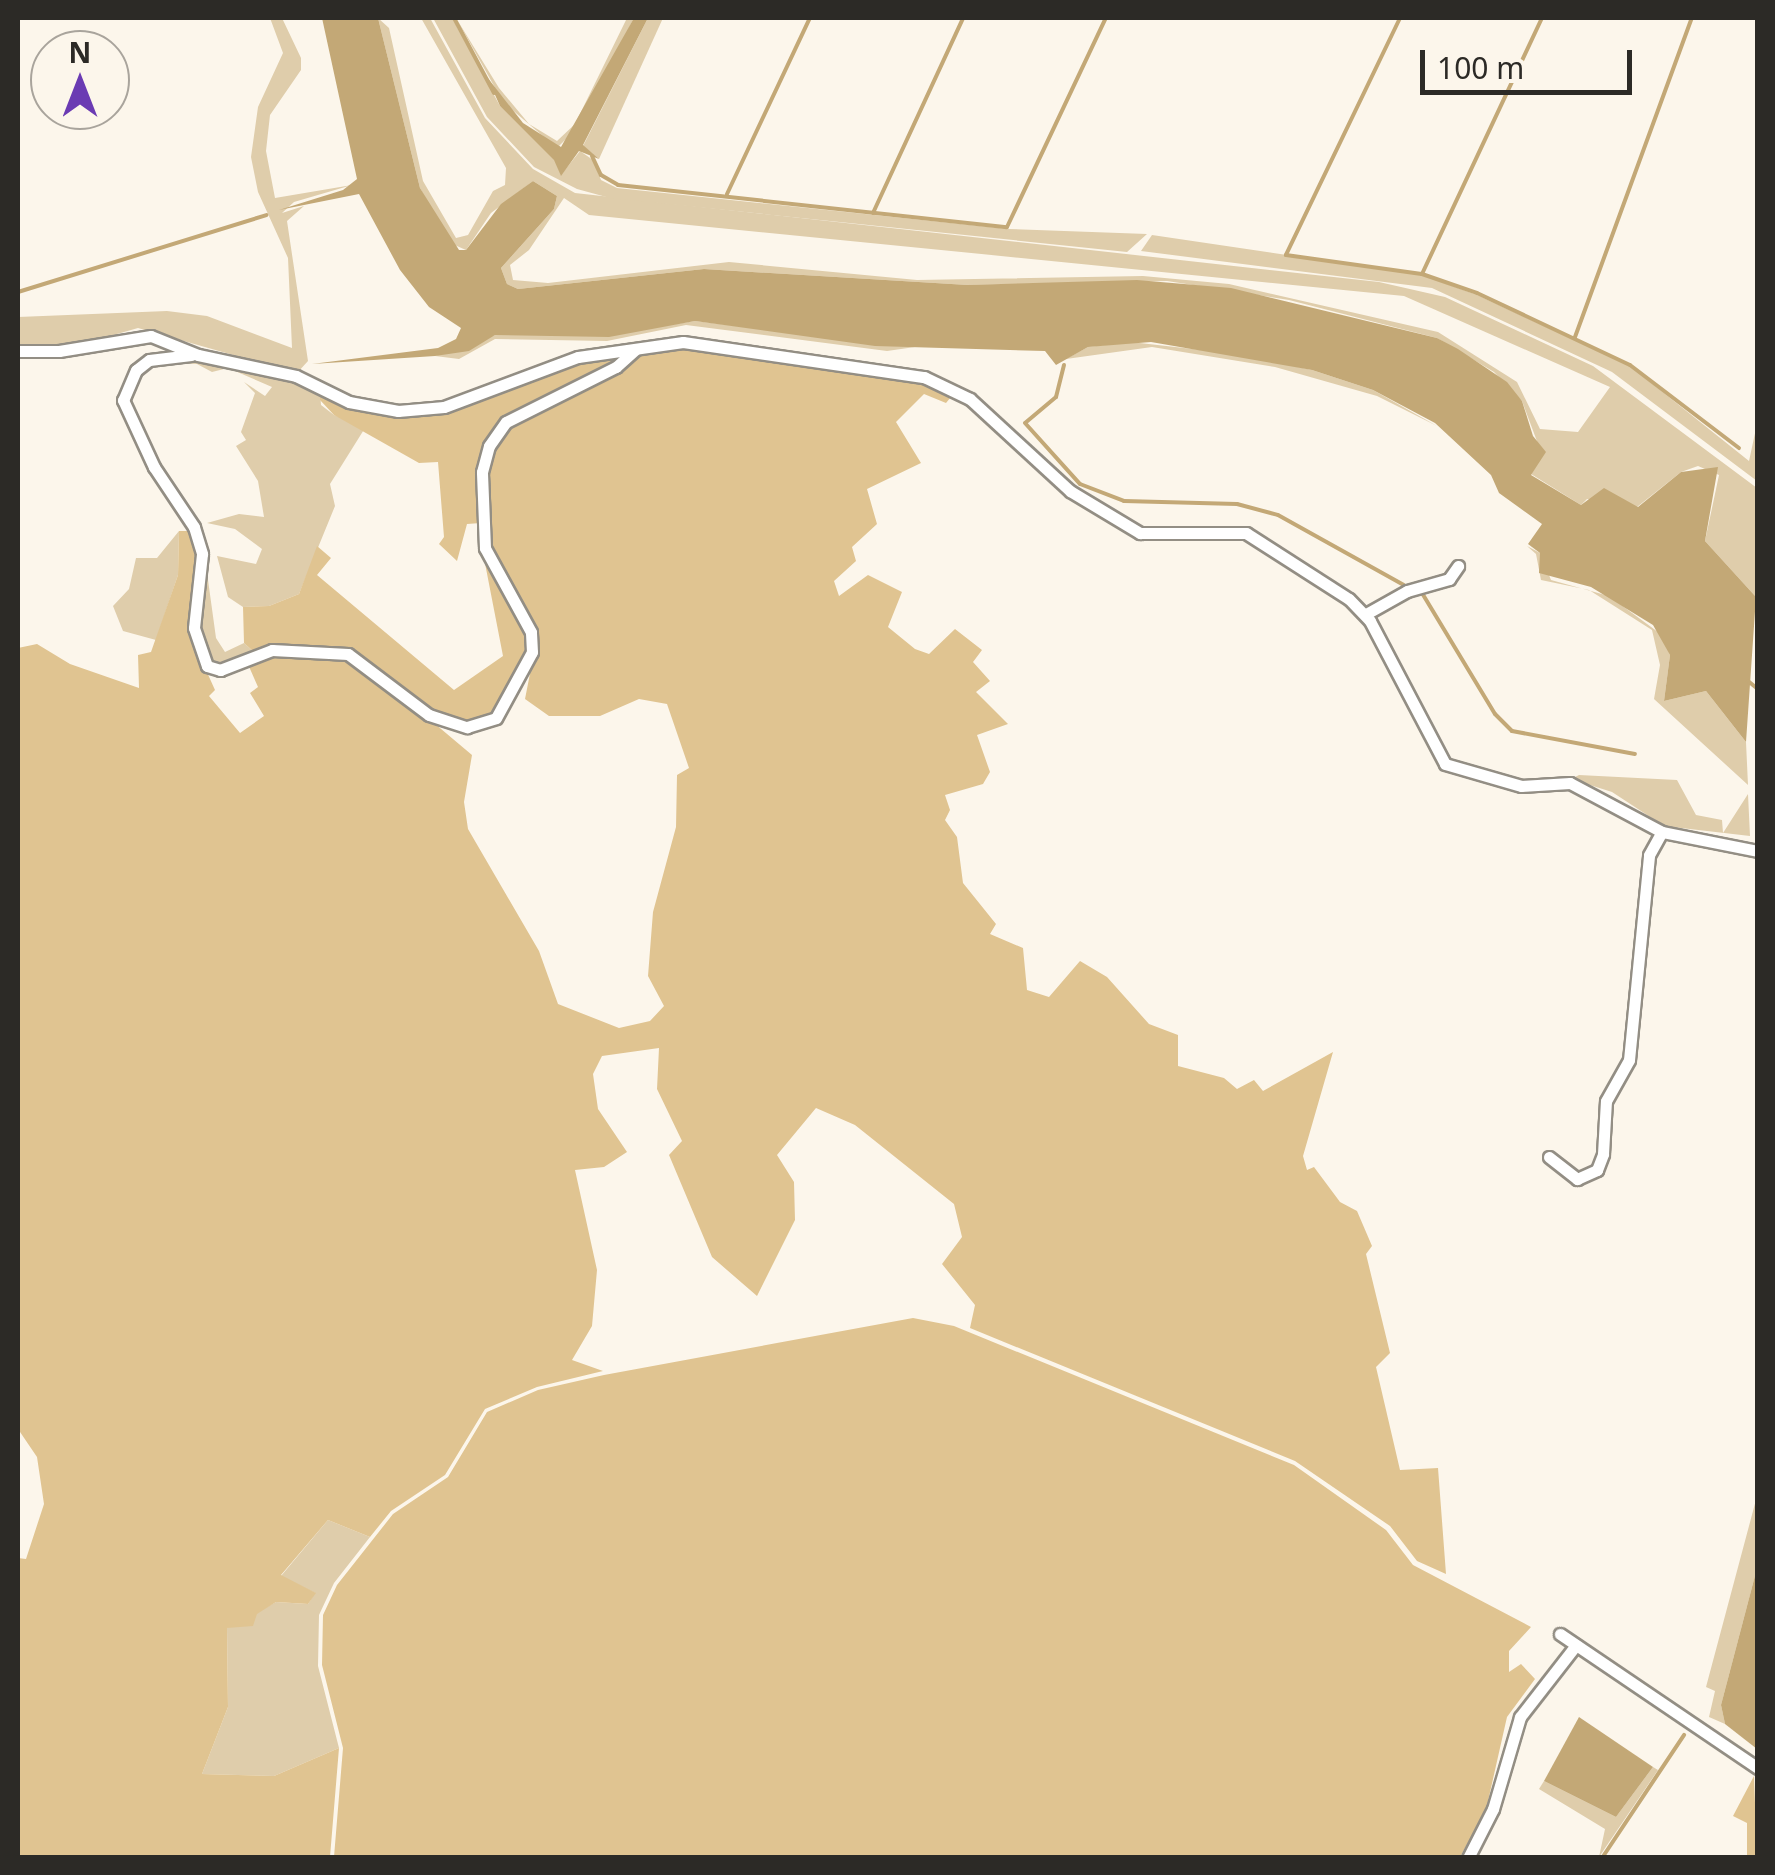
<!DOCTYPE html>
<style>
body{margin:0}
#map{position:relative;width:1775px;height:1875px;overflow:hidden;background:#fcf6eb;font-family:"Noto Sans",sans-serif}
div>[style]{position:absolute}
.green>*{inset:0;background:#dfcdab}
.forest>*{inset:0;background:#e0c491}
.water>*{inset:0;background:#c3a876}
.stream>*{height:4px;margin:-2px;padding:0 2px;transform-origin:2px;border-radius:2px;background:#c3a876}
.roads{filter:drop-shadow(2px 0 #938e84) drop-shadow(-2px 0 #938e84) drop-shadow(0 2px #938e84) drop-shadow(0 -2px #938e84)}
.street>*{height:11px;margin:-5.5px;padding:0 5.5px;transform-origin:5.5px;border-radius:5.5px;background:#fff}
span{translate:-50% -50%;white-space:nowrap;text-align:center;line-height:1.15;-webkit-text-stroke:10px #fcf6eb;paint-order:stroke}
.frame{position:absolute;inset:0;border:20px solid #2c2a26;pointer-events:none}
.north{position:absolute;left:30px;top:30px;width:100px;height:100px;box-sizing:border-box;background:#fcf6eb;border:2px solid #a9a49c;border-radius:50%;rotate:0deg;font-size:28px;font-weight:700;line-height:40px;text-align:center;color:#2c2a26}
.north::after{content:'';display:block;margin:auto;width:35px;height:45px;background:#6b3bb3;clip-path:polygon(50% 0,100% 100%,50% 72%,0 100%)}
.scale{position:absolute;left:1420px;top:50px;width:212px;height:45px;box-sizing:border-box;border:5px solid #2c2a26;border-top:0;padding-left:12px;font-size:30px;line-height:35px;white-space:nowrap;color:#2c2a26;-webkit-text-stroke:8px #fcf6eb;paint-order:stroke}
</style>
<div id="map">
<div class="green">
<i style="clip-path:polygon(270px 18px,282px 18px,301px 58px,301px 70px,270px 115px,266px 151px,275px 198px,352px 185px,294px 202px,282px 213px,304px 206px,287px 221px,308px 361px,297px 373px,138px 328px,75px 346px,18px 347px,18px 317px,167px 311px,207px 316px,292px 348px,288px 258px,258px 192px,251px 157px,258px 107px,283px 53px)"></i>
<i style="clip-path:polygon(evenodd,378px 18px,389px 28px,423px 181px,456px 238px,468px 235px,493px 191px,505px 185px,506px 168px,421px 18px,430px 18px,485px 118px,533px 169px,575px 193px,1379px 282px,1445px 297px,1593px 366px,1757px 488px,1756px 597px,1705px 541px,1719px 475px,1698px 466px,1681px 472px,1637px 507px,1587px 499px,1581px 505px,1531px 474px,1538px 444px,1522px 401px,1494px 372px,1437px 338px,1289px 300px,1167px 281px,968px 285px,704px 269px,518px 289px,507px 284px,501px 268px,554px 209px,557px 196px,533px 181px,491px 213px,466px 250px,450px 243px,420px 188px,378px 18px,564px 198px,589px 215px,1404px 296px,1610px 387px,1578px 432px,1540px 429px,1517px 382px,1438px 332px,1229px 284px,1143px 276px,917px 280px,729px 262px,548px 283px,513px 280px,510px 265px,529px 250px,564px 198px)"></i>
<i style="clip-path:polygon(433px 18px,452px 18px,500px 106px,555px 160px,561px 175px,580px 151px,593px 160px,601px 180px,617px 188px,1008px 229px,1147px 234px,1127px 252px,610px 198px,577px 189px,534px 167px,487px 117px)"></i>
<i style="clip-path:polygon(456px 18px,499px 88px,529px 124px,557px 141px,575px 124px,627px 18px,634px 18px,578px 127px,557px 148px,503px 102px)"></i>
<i style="clip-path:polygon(648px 18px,663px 18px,599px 159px,583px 146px)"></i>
<i style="clip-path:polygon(1152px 235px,1422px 275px,1477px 295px,1630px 366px,1749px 461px,1757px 424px,1757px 481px,1612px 372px,1432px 288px,1141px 251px)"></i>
<i style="clip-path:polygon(695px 321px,915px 347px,887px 351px,686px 325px,607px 341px,495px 339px,459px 359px,435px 356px,495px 335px,624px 332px)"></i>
<i style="clip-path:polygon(1131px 342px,1237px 354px,1312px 370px,1373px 390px,1437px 426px,1377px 396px,1275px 367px,1152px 347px,1066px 359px,1088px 347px)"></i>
<i style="clip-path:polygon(204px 359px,295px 378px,320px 392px,321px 405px,334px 415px,365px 428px,330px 484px,335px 506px,299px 594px,269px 606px,243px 607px,228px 597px,217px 556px,256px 564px,262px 549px,235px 529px,207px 523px,239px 514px,264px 517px,258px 481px,236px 446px,246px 440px,241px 432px,255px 393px,244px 382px,265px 396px,272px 387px,228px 368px,212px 372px,197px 364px,154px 362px)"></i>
<i style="clip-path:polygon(179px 531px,178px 575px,156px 640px,123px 631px,113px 606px,129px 589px,136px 558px,157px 558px)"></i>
<i style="clip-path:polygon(1527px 546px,1540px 553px,1551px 580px,1609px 596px,1662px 635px,1670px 655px,1664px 701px,1706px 691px,1746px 742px,1748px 785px,1654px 699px,1660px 665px,1652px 630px,1589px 590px,1541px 580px,1536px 554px)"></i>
<i style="clip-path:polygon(205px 558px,216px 638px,225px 652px,244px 643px,254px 652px,221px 664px,211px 660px,196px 621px)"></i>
<i style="clip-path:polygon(1579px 775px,1677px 780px,1696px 815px,1722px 820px,1723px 833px,1748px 794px,1750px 836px,1664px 826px,1612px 792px,1571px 779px)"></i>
<i style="clip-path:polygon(1757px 1496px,1757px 1568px,1721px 1705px,1725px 1724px,1709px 1717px,1715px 1691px,1706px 1687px)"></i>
<i style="clip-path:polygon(328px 1520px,370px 1537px,334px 1583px,319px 1615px,318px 1666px,339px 1748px,274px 1776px,202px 1774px,228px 1707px,227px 1628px,276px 1602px,308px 1604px,315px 1593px,281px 1576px)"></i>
<i style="clip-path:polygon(1653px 1767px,1658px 1770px,1599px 1857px,1605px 1829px,1539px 1789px,1544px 1781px,1616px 1817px)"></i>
</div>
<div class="forest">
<i style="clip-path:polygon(683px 345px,900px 375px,955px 392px,946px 403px,924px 394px,896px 422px,921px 463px,867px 489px,877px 524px,852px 547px,856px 561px,834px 581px,839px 596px,868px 575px,902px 592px,888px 627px,915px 649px,929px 654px,955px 629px,982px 650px,973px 662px,990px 681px,976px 692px,1008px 724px,977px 735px,990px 772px,983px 784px,945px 795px,950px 810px,945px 820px,957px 837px,963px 883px,996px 924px,990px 934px,1023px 948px,1027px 990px,1049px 997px,1080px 961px,1107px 977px,1149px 1024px,1178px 1035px,1178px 1066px,1224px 1078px,1237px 1089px,1254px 1080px,1263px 1091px,1333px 1052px,1303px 1156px,1307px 1170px,1314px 1167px,1340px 1202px,1357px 1211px,1372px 1246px,1366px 1254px,1390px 1353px,1376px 1367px,1400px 1470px,1438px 1468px,1446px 1574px,1417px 1561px,1390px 1526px,1295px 1461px,970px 1328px,975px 1305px,942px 1264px,962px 1237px,954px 1204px,855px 1125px,816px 1108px,777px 1155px,794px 1182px,795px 1220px,757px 1296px,712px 1257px,669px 1155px,682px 1141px,657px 1089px,659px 1048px,602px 1056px,593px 1074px,598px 1109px,627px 1152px,604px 1167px,575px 1170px,597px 1270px,592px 1326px,572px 1360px,603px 1371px,537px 1387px,485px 1409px,445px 1475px,391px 1511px,370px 1537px,328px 1520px,281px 1575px,316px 1593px,308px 1604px,276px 1602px,257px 1614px,253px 1626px,227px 1628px,228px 1707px,202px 1774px,274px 1776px,339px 1748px,330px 1857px,18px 1857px,18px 1558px,26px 1559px,44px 1504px,37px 1457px,18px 1429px,18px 648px,37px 644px,70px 664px,139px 688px,138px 655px,151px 652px,178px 575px,179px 531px,190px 531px,196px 554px,191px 637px,215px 690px,209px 696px,240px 733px,264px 716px,250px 693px,258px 687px,247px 662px,285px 652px,336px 656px,390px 686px,472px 755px,464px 802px,468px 829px,539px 951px,558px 1004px,619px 1028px,650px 1021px,664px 1006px,648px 976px,653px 912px,676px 827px,677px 775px,689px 768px,667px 704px,639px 699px,600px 716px,549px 716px,525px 699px,537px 638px,489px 544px,488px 467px,507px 427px,640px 349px)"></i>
<i style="clip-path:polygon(632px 351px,528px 406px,488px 442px,481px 523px,467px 524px,457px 561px,439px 544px,444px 537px,438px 462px,419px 463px,334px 415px,320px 400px,320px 392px,424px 413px,546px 368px)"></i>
<i style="clip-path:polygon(317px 546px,331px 558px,317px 575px,454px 690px,503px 656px,483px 553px,528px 633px,529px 650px,495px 716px,468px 724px,438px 716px,351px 654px,254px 652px,244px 643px,243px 607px,269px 606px,299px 594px)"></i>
<i style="clip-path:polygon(913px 1318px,954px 1326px,1294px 1465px,1386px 1530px,1413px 1565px,1531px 1627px,1509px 1651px,1509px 1672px,1521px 1664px,1535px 1679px,1507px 1717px,1486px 1810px,1460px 1857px,334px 1857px,343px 1748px,322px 1665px,323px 1615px,337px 1585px,393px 1514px,448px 1477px,487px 1412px,538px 1390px,604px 1375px)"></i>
<i style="clip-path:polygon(1754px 1776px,1757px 1857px,1747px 1857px,1747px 1823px,1733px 1816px)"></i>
</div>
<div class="water">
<i style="clip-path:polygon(322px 18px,378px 18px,420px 188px,459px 250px,466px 250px,501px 204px,533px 181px,557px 196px,554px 209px,501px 268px,507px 284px,518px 289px,704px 269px,968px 285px,1137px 280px,1231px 288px,1437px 338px,1458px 349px,1507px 382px,1522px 401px,1533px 436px,1546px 452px,1531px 475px,1581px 505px,1604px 488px,1638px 507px,1681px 472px,1718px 467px,1705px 541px,1756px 597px,1746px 742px,1706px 691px,1664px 701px,1670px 655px,1653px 625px,1591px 587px,1539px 573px,1540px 553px,1528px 544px,1542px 524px,1499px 493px,1491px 475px,1435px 423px,1373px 390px,1312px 370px,1151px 342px,1088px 347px,1056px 365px,1045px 351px,875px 346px,695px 321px,609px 337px,495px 335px,469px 351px,435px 356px,312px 364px,438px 348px,456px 339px,461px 328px,429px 307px,400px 270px,359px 194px,279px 210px,343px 190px,357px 179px)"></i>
<i style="clip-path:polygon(634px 18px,648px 18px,583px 145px,599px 159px,579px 151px,561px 176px,554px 160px,500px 106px,487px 77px,523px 123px,561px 147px)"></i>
<i style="clip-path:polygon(1757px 1568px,1758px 1749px,1757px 1749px,1725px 1724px,1721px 1705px)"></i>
<i style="clip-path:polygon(1579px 1717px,1653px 1767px,1616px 1817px,1544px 1781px)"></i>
</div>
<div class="stream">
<i style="left:454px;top:18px;width:85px;rotate:61.9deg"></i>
<i style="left:1400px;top:18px;width:263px;rotate:115.7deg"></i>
<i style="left:1286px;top:255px;width:137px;rotate:8deg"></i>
<i style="left:1422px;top:274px;width:58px;rotate:19.1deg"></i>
<i style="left:1477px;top:293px;width:169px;rotate:25.2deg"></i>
<i style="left:1630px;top:365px;width:137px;rotate:37.3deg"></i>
<i style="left:592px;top:156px;width:21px;rotate:65deg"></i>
<i style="left:601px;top:175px;width:20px;rotate:30deg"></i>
<i style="left:618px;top:185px;width:391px;rotate:6.2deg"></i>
<i style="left:1007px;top:227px;width:231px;rotate:-64.7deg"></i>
<i style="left:727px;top:194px;width:195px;rotate:-64.8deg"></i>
<i style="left:873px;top:213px;width:215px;rotate:-65.2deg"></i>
<i style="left:1422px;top:274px;width:283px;rotate:-64.9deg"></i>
<i style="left:18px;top:292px;width:260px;rotate:-17.2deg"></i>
<i style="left:1575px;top:337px;width:340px;rotate:-69.9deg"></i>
<i style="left:1064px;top:365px;width:33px;rotate:104deg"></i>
<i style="left:1056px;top:397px;width:40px;rotate:140deg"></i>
<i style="left:1025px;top:423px;width:82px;rotate:48deg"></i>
<i style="left:1080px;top:484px;width:47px;rotate:21.1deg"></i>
<i style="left:1124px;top:501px;width:113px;rotate:1.5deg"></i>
<i style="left:1237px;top:504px;width:42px;rotate:15deg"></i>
<i style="left:1278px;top:515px;width:144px;rotate:29.1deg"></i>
<i style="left:1422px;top:593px;width:141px;rotate:58.9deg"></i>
<i style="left:1495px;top:714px;width:24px;rotate:45deg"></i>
<i style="left:1512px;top:731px;width:125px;rotate:10.6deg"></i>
<i style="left:1748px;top:681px;width:13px;rotate:39deg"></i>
<i style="left:1602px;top:1858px;width:148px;rotate:-56.3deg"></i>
</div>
<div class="roads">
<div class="street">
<i style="left:18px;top:351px;width:41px"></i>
<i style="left:59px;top:351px;width:93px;rotate:-9.3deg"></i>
<i style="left:151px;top:336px;width:51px;rotate:22deg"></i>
<i style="left:198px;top:355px;width:100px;rotate:12.1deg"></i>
<i style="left:296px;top:376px;width:59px;rotate:26.1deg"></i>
<i style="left:349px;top:402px;width:50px;rotate:10.4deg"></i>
<i style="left:398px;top:411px;width:46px;rotate:-5deg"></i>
<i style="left:444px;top:407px;width:143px;rotate:-20.5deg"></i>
<i style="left:578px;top:357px;width:106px;rotate:-8.1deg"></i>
<i style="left:683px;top:342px;width:244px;rotate:8.3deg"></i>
<i style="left:924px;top:377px;width:51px;rotate:25.6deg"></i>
<i style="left:970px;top:399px;width:136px;rotate:42.6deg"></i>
<i style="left:1070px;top:491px;width:82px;rotate:31deg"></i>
<i style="left:1140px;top:533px;width:106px"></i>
<i style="left:1246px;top:533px;width:122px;rotate:32.7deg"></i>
<i style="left:1349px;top:599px;width:30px;rotate:46deg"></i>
<i style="left:1370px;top:621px;width:161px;rotate:62.3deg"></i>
<i style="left:1445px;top:764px;width:79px;rotate:16.1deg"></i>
<i style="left:1521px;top:786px;width:49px;rotate:-3.5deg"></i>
<i style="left:1570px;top:783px;width:104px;rotate:28deg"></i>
<i style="left:1662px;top:832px;width:98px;rotate:11.2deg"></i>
<i style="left:191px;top:355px;width:42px;rotate:173.2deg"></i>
<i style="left:149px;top:360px;width:16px;rotate:142deg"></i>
<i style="left:136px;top:370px;width:33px;rotate:113deg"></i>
<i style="left:123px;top:400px;width:74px;rotate:65.2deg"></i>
<i style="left:154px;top:467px;width:72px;rotate:56.3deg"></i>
<i style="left:194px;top:527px;width:28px;rotate:73deg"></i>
<i style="left:202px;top:554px;width:74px;rotate:96.2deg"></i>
<i style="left:194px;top:628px;width:40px;rotate:71.1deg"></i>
<i style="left:207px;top:666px;width:14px;rotate:17deg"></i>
<i style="left:220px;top:670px;width:56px;rotate:-21deg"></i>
<i style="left:272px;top:650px;width:76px;rotate:3deg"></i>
<i style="left:348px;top:654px;width:101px;rotate:37deg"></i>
<i style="left:429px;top:715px;width:40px;rotate:18deg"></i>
<i style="left:467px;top:727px;width:30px;rotate:-17deg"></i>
<i style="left:496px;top:718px;width:75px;rotate:-61.4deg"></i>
<i style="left:532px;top:652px;width:20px;rotate:-93deg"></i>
<i style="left:531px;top:632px;width:96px;rotate:-118.7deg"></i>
<i style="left:485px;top:548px;width:76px;rotate:-92.3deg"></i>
<i style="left:482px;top:472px;width:27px;rotate:-75deg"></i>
<i style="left:489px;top:446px;width:29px;rotate:-55deg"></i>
<i style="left:506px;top:422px;width:123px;rotate:-26.6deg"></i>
<i style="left:616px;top:367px;width:27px;rotate:-42deg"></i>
<i style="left:1366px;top:614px;width:47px;rotate:-29.3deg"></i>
<i style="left:1407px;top:591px;width:44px;rotate:-15.9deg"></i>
<i style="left:1449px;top:579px;width:16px;rotate:-55deg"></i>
<i style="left:1549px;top:1157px;width:36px;rotate:38deg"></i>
<i style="left:1577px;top:1179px;width:22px;rotate:-24deg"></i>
<i style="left:1597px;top:1170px;width:17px;rotate:-69deg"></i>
<i style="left:1603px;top:1154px;width:53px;rotate:-86.8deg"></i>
<i style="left:1606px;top:1101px;width:47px;rotate:-60.7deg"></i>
<i style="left:1629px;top:1060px;width:206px;rotate:-84.4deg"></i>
<i style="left:1649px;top:855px;width:26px;rotate:-61deg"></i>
<i style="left:1560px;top:1634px;width:239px;rotate:34.1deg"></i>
<i style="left:1468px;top:1858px;width:55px;rotate:-63deg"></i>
<i style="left:1493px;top:1809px;width:96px;rotate:-73.6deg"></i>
<i style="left:1520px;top:1717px;width:91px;rotate:-52.1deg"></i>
</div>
</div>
<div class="frame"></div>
<div class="north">N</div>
<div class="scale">100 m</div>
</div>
